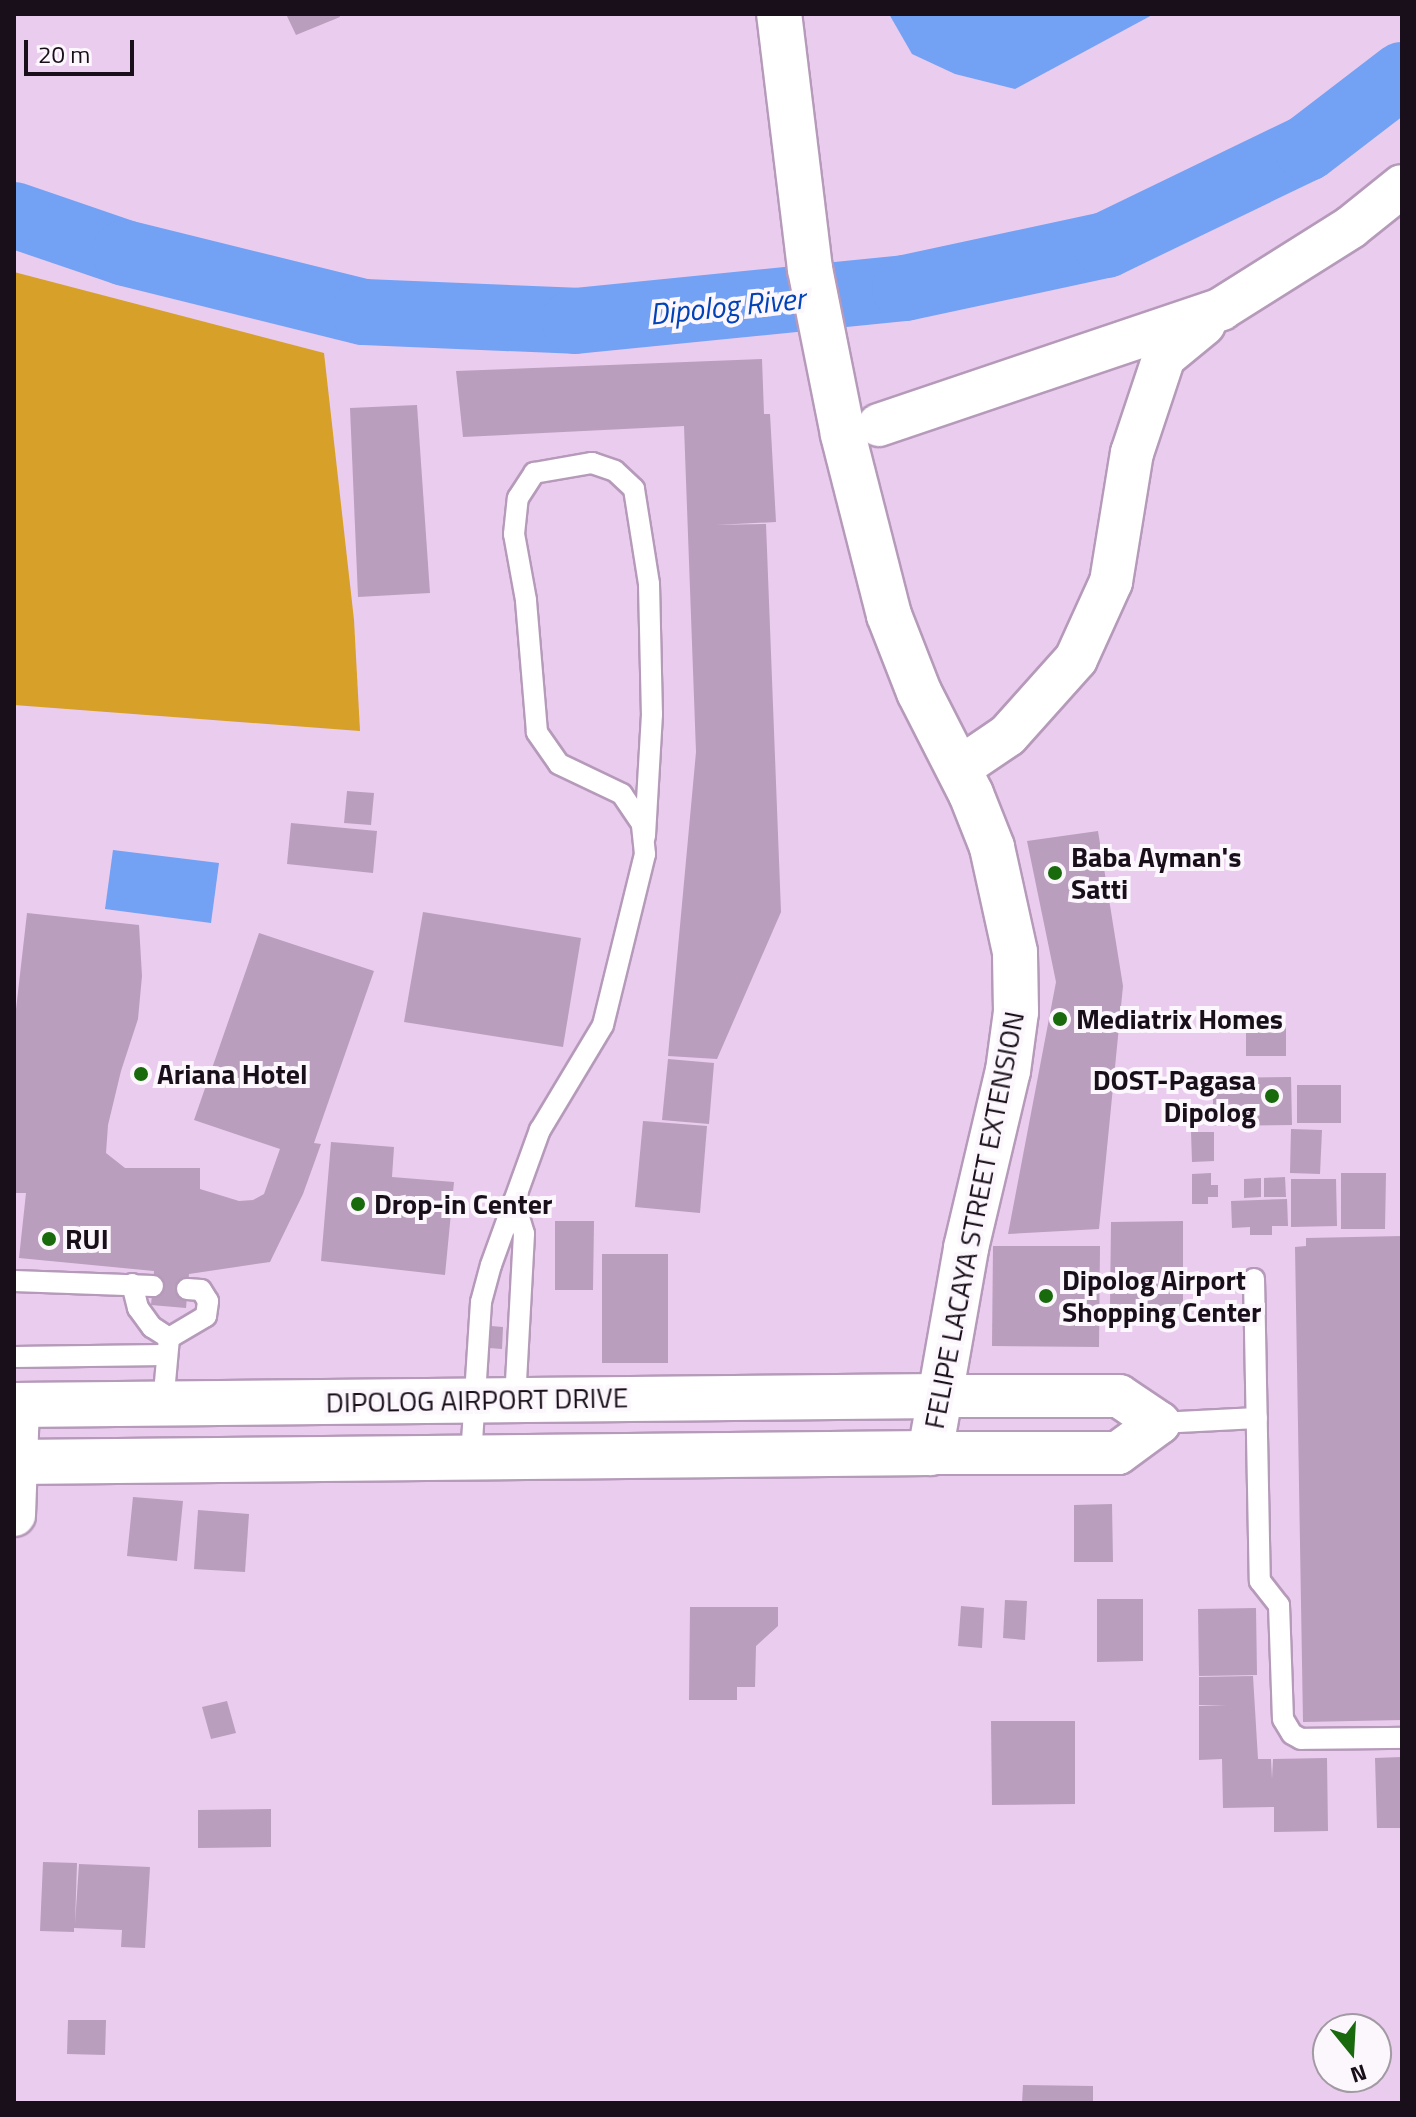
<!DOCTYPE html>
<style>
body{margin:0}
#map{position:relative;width:1416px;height:2117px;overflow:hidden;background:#eaccee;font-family:"Titillium Web",sans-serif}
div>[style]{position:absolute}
.green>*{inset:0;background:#d7a028}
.water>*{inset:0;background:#73a1f4}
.river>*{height:66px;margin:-33px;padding:0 33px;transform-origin:33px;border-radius:33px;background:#73a1f4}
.building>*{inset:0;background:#ba9ebe}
.roads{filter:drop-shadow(2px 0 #b69aba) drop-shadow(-2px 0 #b69aba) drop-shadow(0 2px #b69aba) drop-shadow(0 -2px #b69aba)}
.lane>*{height:20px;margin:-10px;padding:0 10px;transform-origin:10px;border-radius:10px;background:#fff}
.street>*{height:42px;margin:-21px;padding:0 21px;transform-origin:21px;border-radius:21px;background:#fff}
.secondary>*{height:44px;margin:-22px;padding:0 22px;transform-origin:22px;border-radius:22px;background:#fff}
.dots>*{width:22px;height:22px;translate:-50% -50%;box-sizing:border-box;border:4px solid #fcf6fd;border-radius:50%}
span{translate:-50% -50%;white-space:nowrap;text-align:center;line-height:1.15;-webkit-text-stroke:8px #fcf6fd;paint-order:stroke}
.poi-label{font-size:28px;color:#190f1a;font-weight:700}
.left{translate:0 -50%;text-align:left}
.right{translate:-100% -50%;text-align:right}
.street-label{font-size:28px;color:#190f1a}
.water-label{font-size:30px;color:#0042b8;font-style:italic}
.frame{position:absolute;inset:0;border:16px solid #190f1a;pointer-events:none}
.north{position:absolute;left:1312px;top:2013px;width:80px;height:80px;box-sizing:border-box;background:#fcf6fd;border:2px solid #a19aa2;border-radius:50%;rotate:162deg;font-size:22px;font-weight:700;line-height:32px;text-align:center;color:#190f1a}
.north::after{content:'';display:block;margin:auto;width:28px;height:36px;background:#186a0d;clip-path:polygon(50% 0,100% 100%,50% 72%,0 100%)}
.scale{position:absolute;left:24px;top:40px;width:110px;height:36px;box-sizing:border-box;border:4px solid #190f1a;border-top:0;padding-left:10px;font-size:24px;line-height:28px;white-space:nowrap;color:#190f1a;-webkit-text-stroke:6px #fcf6fd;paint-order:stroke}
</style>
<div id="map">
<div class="green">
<i style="clip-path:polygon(14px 272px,324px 353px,354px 620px,360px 731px,14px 705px)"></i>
</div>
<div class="water">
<i style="clip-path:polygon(889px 14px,1154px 14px,1015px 89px,955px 74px,912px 54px)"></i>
<i style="clip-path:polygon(113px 850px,219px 863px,211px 923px,105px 909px)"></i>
</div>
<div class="river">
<i style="left:14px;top:215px;width:117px;rotate:18.9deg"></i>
<i style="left:125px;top:253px;width:246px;rotate:13.9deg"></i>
<i style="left:364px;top:312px;width:211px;rotate:2.4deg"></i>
<i style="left:575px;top:321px;width:332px;rotate:-5.7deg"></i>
<i style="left:905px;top:288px;width:206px;rotate:-12.1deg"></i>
<i style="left:1106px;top:245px;width:223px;rotate:-25.8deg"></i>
<i style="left:1307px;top:148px;width:120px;rotate:-37.5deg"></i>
</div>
<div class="building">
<i style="clip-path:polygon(286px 14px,339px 14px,340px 17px,296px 35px)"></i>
<i style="clip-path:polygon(762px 359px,764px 414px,770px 414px,776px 522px,715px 525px,766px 524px,781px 912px,717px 1059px,668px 1056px,696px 752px,684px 426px,463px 437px,456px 371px)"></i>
<i style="clip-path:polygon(417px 405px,430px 593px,358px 597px,350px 408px)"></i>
<i style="clip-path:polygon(347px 791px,374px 793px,371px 825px,344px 823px)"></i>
<i style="clip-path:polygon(291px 823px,377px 831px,373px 873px,287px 864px)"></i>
<i style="clip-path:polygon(1098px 831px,1123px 986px,1099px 1229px,1008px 1234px,1056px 982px,1027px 841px)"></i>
<i style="clip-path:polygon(423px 912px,581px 938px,563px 1047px,404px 1022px)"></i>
<i style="clip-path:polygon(27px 913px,139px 925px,142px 976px,138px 1019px,121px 1071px,108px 1125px,106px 1153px,125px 1168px,200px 1168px,200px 1189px,239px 1201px,253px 1200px,264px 1194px,280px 1149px,194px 1120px,259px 933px,374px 971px,314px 1143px,321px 1144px,303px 1194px,270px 1262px,189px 1274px,186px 1308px,151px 1305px,154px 1271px,19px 1258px,26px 1193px,14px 1193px,14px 1027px)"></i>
<i style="clip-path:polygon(1286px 1025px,1286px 1056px,1246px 1056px,1246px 1026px)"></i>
<i style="clip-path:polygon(668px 1059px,714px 1063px,709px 1124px,662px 1120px)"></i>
<i style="clip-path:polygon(1291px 1077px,1292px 1125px,1213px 1126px,1213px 1078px)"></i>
<i style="clip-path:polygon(1297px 1085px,1341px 1085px,1341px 1123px,1297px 1123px)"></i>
<i style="clip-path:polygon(643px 1121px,707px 1126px,700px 1213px,635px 1207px)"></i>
<i style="clip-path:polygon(1291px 1129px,1322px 1130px,1320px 1174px,1290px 1173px)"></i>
<i style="clip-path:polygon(1191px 1132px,1214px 1132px,1214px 1161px,1192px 1162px)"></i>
<i style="clip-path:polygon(331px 1142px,394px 1147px,392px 1177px,454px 1182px,445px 1275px,321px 1261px)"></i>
<i style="clip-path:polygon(1211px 1173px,1211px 1185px,1218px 1185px,1218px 1197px,1208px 1197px,1208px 1204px,1192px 1204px,1192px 1174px)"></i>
<i style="clip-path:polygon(1341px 1173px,1386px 1173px,1385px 1229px,1341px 1229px)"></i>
<i style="clip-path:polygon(1285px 1177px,1286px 1197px,1264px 1197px,1264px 1178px)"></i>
<i style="clip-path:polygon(1261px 1178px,1261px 1197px,1244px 1198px,1244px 1179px)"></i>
<i style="clip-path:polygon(1291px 1179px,1336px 1179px,1337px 1226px,1291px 1227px)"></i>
<i style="clip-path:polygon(1287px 1199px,1288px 1226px,1272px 1226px,1272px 1235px,1250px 1235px,1250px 1227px,1232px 1228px,1231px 1201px)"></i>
<i style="clip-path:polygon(555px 1221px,594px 1221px,593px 1290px,555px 1290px)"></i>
<i style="clip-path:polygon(1183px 1221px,1183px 1306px,1110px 1307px,1111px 1222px)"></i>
<i style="clip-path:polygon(1402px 1236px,1402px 1720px,1303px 1722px,1295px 1247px,1306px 1246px,1306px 1238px)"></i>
<i style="clip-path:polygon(993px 1246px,1100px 1246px,1099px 1347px,992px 1346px)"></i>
<i style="clip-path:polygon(602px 1254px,668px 1254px,668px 1363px,602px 1363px)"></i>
<i style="clip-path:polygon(491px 1326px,503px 1327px,502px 1349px,489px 1348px)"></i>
<i style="clip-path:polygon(133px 1497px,183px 1501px,177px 1561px,127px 1556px)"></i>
<i style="clip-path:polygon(1112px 1504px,1113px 1562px,1074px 1562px,1074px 1505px)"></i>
<i style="clip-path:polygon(198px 1510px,249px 1514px,245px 1572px,194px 1569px)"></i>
<i style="clip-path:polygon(1097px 1599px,1143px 1599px,1143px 1661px,1097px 1662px)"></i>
<i style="clip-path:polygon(1005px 1600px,1027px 1601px,1025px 1640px,1003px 1638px)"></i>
<i style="clip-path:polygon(961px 1606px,984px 1608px,982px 1648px,958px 1646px)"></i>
<i style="clip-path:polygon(690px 1607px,778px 1607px,778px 1626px,756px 1646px,755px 1687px,737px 1687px,737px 1700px,689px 1700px)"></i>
<i style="clip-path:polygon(1256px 1608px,1257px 1675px,1199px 1676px,1198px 1609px)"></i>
<i style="clip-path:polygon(1253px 1676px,1258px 1759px,1271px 1759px,1272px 1779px,1273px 1759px,1327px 1758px,1328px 1831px,1274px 1832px,1274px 1807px,1223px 1808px,1222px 1759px,1199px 1760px,1199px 1706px,1227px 1705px,1199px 1705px,1199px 1677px)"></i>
<i style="clip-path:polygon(227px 1701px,236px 1733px,211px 1739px,202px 1707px)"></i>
<i style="clip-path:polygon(991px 1721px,1075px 1721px,1075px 1804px,992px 1805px)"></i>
<i style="clip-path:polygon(1402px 1757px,1402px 1828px,1377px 1828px,1375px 1758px)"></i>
<i style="clip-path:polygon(271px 1809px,271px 1847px,198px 1848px,198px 1810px)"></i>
<i style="clip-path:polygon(43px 1862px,77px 1863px,75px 1924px,79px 1864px,150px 1867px,145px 1948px,121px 1947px,122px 1930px,74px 1928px,74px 1932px,40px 1931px)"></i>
<i style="clip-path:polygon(68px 2020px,106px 2020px,105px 2055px,67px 2054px)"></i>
<i style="clip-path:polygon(1023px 2085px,1093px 2086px,1093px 2103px,1022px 2103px)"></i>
</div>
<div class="roads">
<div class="lane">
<i style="left:514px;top:1201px;width:34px;rotate:73deg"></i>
<i style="left:524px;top:1234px;width:147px;rotate:93.1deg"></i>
<i style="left:1254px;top:1279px;width:302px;rotate:88.9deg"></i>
<i style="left:1260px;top:1581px;width:31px;rotate:52deg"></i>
<i style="left:1279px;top:1605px;width:114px;rotate:88deg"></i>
<i style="left:1283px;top:1719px;width:17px;rotate:59deg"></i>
<i style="left:1292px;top:1734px;width:10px;rotate:29deg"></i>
<i style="left:1301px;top:1739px;width:101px;rotate:-0.6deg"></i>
<i style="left:14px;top:1281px;width:139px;rotate:2.1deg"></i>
<i style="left:132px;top:1284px;width:25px;rotate:76deg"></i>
<i style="left:138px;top:1308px;width:24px;rotate:54deg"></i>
<i style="left:152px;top:1327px;width:20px;rotate:33deg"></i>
<i style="left:14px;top:1357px;width:151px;rotate:-0.8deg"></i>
<i style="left:163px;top:1404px;width:66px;rotate:-84.8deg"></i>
<i style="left:169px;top:1338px;width:43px;rotate:-30.7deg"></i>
<i style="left:206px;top:1316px;width:15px;rotate:-82deg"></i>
<i style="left:208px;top:1301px;width:13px;rotate:-122deg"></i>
<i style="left:201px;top:1290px;width:14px;rotate:-176deg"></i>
<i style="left:1159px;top:1423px;width:98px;rotate:-2.9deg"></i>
<i style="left:471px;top:1457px;width:155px;rotate:-86.3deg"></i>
<i style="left:481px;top:1302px;width:38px;rotate:-75deg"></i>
<i style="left:491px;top:1265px;width:144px;rotate:-70.1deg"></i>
<i style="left:540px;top:1130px;width:122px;rotate:-59deg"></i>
<i style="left:603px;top:1025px;width:176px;rotate:-76.2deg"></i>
<i style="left:645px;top:854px;width:30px;rotate:-96deg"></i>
<i style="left:642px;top:824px;width:36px;rotate:-124deg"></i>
<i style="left:622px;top:794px;width:70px;rotate:-154.5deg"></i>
<i style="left:559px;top:764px;width:39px;rotate:-125deg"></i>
<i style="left:537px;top:732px;width:132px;rotate:-94.8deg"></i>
<i style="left:526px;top:600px;width:67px;rotate:-100.3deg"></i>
<i style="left:514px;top:534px;width:36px;rotate:-84deg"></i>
<i style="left:518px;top:498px;width:30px;rotate:-57deg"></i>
<i style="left:534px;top:473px;width:59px;rotate:-9.8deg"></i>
<i style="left:592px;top:463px;width:24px;rotate:19deg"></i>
<i style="left:615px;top:471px;width:26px;rotate:43deg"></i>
<i style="left:634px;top:489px;width:96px;rotate:81deg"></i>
<i style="left:649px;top:584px;width:130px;rotate:88.7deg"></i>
<i style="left:652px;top:714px;width:123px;rotate:93.3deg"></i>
</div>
<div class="street">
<i style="left:879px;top:425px;width:361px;rotate:-18.7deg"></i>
<i style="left:1221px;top:309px;width:154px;rotate:-32.2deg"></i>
<i style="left:1351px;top:227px;width:65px;rotate:-38.8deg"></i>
<i style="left:958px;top:769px;width:60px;rotate:-34.2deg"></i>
<i style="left:1008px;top:735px;width:102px;rotate:-48.2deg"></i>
<i style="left:1076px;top:659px;width:85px;rotate:-65.6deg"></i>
<i style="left:1111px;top:582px;width:131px;rotate:-80.8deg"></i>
<i style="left:1132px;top:453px;width:101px;rotate:-71.6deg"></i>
<i style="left:1164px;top:357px;width:52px;rotate:-39.5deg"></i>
<i style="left:930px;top:1453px;width:188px"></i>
<i style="left:1118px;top:1453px;width:51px;rotate:-36.2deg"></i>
<i style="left:1159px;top:1423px;width:48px;rotate:-146deg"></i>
<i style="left:1119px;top:1396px;width:179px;rotate:180deg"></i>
<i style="left:14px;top:1515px;width:110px;rotate:-87.9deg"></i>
</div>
<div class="secondary">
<i style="left:14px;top:1405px;width:926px;rotate:-0.56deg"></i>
<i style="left:14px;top:1462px;width:916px;rotate:-0.56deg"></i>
<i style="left:930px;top:1453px;width:208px;rotate:-80deg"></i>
<i style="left:966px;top:1248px;width:182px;rotate:-76.7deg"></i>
<i style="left:1008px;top:1071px;width:60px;rotate:-82.3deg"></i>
<i style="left:1016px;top:1012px;width:60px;rotate:-91deg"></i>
<i style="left:1015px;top:952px;width:107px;rotate:-102.4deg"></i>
<i style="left:992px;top:847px;width:57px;rotate:-111.6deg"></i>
<i style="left:971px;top:794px;width:114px;rotate:-117deg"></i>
<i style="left:919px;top:692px;width:83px;rotate:-111.3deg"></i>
<i style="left:889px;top:615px;width:187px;rotate:-104.3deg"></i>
<i style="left:843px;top:434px;width:168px;rotate:-101.3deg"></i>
<i style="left:810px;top:269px;width:257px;rotate:-96.9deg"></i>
</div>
</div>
<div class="dots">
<i style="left:1055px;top:873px;background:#186a0d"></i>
<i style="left:1060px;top:1019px;background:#186a0d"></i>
<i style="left:141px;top:1074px;background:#186a0d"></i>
<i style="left:1272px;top:1096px;background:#186a0d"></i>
<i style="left:358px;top:1204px;background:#186a0d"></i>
<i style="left:49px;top:1239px;background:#186a0d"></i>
<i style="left:1046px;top:1296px;background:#186a0d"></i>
</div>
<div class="poi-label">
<span class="left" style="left:1071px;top:873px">Baba Ayman's<br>Satti</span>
<span class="left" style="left:1076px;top:1019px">Mediatrix Homes</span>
<span class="left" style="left:157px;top:1074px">Ariana Hotel</span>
<span class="right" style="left:1256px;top:1096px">DOST-Pagasa<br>Dipolog</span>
<span class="left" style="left:374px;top:1204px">Drop-in Center</span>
<span class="left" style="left:65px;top:1239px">RUI</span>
<span class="left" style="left:1062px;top:1296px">Dipolog Airport<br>Shopping Center</span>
</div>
<div class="street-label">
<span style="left:974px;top:1220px;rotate:-79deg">FELIPE LACAYA STREET EXTENSION</span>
<span style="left:477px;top:1400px;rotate:-1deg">DIPOLOG AIRPORT DRIVE</span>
</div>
<div class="water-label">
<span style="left:727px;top:306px;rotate:-6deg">Dipolog River</span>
</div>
<div class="frame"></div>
<div class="north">N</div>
<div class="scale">20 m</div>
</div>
